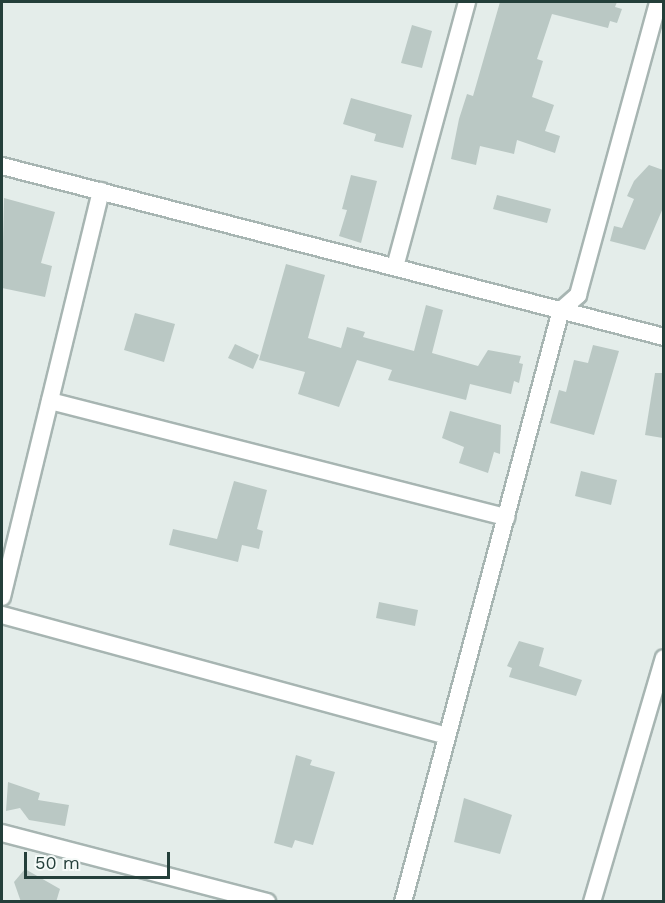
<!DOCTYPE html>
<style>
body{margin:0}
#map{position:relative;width:665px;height:903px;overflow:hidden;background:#e4edea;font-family:"Work Sans",sans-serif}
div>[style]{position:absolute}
.building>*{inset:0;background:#bac8c4}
.roads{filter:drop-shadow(2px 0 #a7b5b2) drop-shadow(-2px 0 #a7b5b2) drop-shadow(0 2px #a7b5b2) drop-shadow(0 -2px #a7b5b2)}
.minor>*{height:16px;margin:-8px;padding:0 8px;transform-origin:8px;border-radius:8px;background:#fff}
span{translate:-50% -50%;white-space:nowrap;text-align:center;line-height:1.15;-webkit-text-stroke:4.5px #f5faf8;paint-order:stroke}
.frame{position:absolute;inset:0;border:3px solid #243f3a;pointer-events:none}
.scale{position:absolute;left:24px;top:852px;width:146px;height:27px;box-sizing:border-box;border:3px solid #243f3a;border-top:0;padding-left:8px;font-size:18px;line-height:21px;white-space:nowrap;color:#243f3a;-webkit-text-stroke:4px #f5faf8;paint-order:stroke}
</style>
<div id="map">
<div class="building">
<i style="clip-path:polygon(500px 2px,617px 2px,615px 7px,622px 9px,617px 23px,610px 21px,608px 28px,552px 14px,537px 59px,543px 61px,532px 97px,554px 105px,545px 131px,560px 136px,555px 153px,517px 140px,514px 154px,480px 146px,476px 165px,451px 159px,459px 119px,467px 94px,473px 96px)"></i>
<i style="clip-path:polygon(412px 25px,432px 31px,422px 68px,401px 63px)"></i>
<i style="clip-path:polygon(351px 98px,412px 115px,403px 148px,374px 141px,376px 134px,343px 124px)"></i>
<i style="clip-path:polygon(649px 165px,663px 170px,663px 208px,645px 250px,610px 241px,614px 226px,622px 228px,634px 199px,627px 196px,634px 181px)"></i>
<i style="clip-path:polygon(351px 175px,377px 181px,361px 243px,339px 236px,347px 210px,342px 209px)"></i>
<i style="clip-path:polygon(497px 195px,551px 209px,547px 223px,493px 209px)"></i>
<i style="clip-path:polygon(4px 198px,55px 212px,41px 263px,52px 266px,45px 297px,2px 288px)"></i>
<i style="clip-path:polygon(286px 264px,325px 275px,308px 338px,341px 348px,347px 327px,365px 332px,363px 337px,414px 351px,426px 305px,443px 310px,432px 353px,478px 366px,488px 350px,521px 356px,519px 363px,523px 364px,519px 383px,514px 381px,511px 394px,470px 384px,466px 400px,388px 380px,392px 370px,357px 360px,339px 407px,298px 394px,305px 372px,259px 360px)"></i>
<i style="clip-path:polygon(135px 313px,175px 324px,164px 362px,124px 350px)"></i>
<i style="clip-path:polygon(235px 344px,259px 355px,253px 369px,228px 358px)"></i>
<i style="clip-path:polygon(593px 345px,619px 351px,594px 435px,550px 423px,559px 390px,566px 392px,574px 360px,588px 363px)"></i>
<i style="clip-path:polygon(655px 373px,663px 373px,663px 438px,645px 435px)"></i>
<i style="clip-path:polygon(450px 411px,501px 425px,500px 454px,494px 452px,488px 473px,459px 463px,464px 447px,442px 438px)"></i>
<i style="clip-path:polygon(581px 471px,617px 480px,611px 505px,575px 496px)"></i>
<i style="clip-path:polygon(234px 481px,267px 490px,257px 529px,263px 531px,259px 549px,242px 545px,238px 562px,169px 545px,173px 529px,217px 539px)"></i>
<i style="clip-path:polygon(379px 602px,418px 610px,415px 626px,376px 618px)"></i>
<i style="clip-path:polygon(519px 641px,544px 648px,539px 666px,582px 680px,576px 696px,509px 677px,512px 668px,507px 666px)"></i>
<i style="clip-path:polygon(296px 755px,312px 760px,310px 765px,335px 772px,313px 845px,295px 840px,292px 848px,274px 843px)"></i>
<i style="clip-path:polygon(8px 782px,40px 793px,38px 800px,69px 805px,65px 826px,29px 820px,20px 808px,6px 811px)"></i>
<i style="clip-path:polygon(464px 798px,512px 815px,500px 854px,454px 842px)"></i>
<i style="clip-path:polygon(25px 869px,60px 889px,56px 902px,21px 902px,14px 882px)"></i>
</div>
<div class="roads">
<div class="minor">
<i style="left:2px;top:166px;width:684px;rotate:14.48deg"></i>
<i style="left:395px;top:267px;width:275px;rotate:-74.8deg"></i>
<i style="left:50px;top:401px;width:471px;rotate:14.3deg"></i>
<i style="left:2px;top:597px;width:418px;rotate:-76.3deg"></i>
<i style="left:2px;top:615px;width:461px;rotate:15.2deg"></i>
<i style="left:2px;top:833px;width:274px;rotate:14.6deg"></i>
<i style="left:403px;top:902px;width:613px;rotate:-75.06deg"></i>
<i style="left:561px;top:310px;width:23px;rotate:-41deg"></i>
<i style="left:578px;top:295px;width:304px;rotate:-74.7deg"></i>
<i style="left:592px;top:902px;width:254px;rotate:-73.6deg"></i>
</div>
</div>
<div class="frame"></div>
<div class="scale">50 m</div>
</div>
